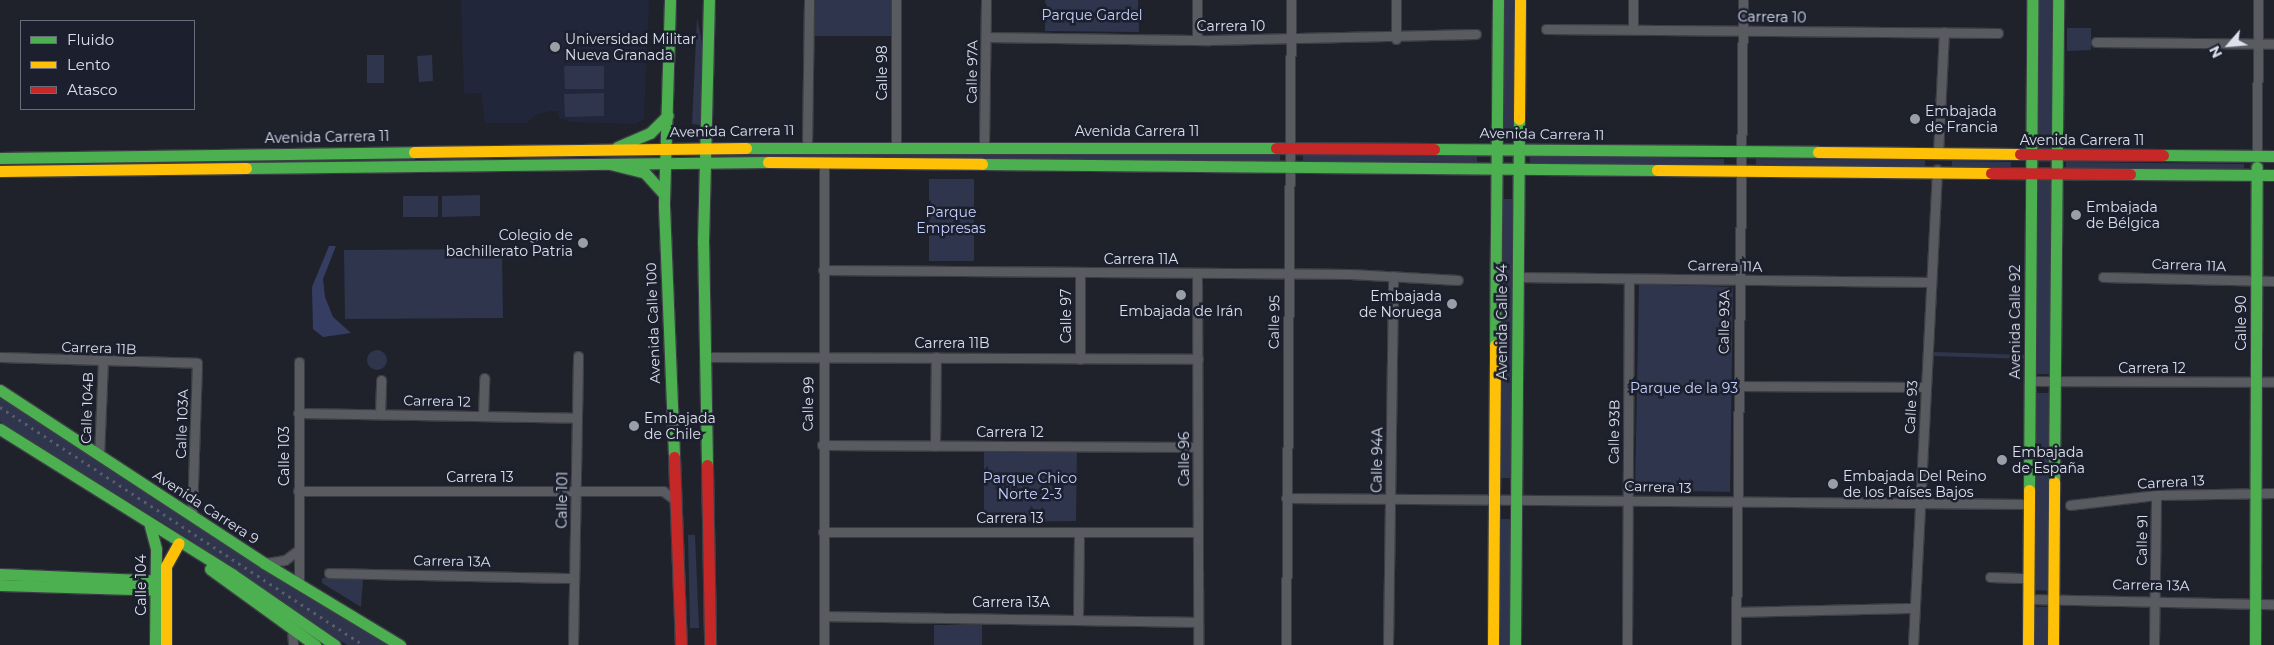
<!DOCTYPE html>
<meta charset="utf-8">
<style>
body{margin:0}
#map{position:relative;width:2274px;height:645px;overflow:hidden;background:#1f222a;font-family:Montserrat,sans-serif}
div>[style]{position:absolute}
.built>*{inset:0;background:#21263a}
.green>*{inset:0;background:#2f354c}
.round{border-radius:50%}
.forest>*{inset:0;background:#353e62}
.roads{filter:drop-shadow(1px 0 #3c3e45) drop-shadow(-1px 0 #3c3e45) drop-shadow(0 1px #3c3e45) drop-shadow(0 -1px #3c3e45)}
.street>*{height:9px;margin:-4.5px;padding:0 4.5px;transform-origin:4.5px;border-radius:4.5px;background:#595b61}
.fast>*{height:11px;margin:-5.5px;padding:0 5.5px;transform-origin:5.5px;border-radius:5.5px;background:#4caf50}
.slow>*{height:11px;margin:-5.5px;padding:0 5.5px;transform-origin:5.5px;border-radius:5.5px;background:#ffc107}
.jam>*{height:11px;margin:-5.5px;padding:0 5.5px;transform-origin:5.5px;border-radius:5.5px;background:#c62828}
.rail>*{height:2.5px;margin-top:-1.25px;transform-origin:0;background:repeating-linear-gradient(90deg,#5b5e63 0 2.5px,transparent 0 7.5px)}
.dots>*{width:14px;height:14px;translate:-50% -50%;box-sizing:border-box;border:2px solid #1b1f2e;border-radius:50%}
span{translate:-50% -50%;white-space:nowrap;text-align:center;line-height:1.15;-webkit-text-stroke:5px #1b1f2e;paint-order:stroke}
.park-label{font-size:14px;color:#c4d1fc}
.street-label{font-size:14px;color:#dde0eb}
.poi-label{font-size:14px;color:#dde0eb}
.left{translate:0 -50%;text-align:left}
.right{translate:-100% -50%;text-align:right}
.legend{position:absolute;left:20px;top:20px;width:175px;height:90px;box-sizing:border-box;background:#1b1f2e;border:1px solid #696c7a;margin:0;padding:6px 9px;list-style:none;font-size:15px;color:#dde0eb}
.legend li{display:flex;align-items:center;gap:10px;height:25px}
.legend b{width:25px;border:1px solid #696c7a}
.north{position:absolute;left:2204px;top:20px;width:50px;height:50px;-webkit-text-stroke:4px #1b1f2e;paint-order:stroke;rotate:243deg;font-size:14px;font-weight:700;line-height:20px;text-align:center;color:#dde0eb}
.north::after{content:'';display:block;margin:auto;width:18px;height:22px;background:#dde0eb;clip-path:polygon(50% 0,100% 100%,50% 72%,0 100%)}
</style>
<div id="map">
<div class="built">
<i style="clip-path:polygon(461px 0,649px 0,644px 119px,636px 124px,570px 122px,559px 118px,558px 111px,551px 111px,537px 114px,527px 123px,485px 123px,481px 93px,464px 94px)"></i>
</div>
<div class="green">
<i style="clip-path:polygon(809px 0,894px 0,894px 36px,809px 36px)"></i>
<i style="clip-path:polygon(1045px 0,1138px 0,1139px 32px,1045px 31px)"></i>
<i style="clip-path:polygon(1503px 0,1515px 0,1514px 129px,1501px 129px)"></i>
<i style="clip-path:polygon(2037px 0,2055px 0,2053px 148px,2036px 148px)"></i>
<i style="clip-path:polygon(697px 18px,702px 42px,702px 125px,692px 124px)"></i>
<i style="clip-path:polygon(2067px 28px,2091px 28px,2091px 50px,2067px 51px)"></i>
<i style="clip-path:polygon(367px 55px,384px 55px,384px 83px,367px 83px)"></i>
<i style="clip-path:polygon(432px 55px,433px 81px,419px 82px,417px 56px)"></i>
<i style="clip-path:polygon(564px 66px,604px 66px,604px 89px,565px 89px)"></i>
<i style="clip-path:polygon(604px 93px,604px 116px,565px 117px,564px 94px)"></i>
<i style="clip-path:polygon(726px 153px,1280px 154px,1280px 161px,726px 160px)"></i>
<i style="clip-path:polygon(1303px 154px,1477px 155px,1477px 162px,1303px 161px)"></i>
<i style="clip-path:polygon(1530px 156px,1724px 159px,1724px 166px,1530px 163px)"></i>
<i style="clip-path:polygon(1756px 159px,1925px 160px,1925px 168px,1756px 167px)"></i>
<i style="clip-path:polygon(1952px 161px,2011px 162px,2011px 168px,1952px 168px)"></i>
<i style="clip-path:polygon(2066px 162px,2244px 164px,2244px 172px,2066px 170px)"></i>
<i style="clip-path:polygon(929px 179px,974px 179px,974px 261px,929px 261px)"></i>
<i style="clip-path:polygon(2035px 180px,2053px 180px,2051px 374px,2033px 374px)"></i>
<i style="clip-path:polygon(480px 195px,480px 216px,442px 217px,442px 196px)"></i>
<i style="clip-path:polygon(403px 196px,438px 196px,438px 217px,403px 217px)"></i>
<i style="clip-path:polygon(1503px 199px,1515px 199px,1512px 478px,1500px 478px)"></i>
<i style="clip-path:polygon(502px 249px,503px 318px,345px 319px,344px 250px)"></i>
<i style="clip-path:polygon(1639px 284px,1733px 287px,1730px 492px,1635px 490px)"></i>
<i class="round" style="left:367px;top:350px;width:20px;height:20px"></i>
<i style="clip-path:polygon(1934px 352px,2028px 355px,2028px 359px,1934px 356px)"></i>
<i style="clip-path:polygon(2034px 393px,2052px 393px,2051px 591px,2032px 590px)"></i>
<i style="clip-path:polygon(0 397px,388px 645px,347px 645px,186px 537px,0 422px)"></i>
<i style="clip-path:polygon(984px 450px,1077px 450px,1076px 521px,984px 522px)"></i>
<i style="clip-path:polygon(1499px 519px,1512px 519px,1511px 645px,1498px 645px)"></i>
<i style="clip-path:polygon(688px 535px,695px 535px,699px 628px,690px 628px)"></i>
<i style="clip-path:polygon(322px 578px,363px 580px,361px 607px,322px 583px)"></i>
<i style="clip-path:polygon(2032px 607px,2050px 607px,2050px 645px,2032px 645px)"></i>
<i style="clip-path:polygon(934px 625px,982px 625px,982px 645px,934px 645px)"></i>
</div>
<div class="forest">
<i style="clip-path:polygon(329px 246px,336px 246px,323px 279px,325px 297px,333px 317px,351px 333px,323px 337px,313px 329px,312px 287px)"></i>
</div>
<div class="roads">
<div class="street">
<i style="left:896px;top:0;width:145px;rotate:90deg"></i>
<i style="left:1546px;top:29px;width:452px;rotate:0.5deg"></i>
<i style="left:1633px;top:29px;width:29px;rotate:-90deg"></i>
<i style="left:986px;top:37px;width:224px;rotate:0.8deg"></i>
<i style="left:1210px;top:40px;width:266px;rotate:-1.3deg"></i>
<i style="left:1396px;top:39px;width:39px;rotate:-90deg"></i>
<i style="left:1197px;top:40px;width:40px;rotate:-90deg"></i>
<i style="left:2096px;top:42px;width:178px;rotate:0.6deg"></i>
<i style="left:807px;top:145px;width:145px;rotate:-89.2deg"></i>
<i style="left:984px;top:145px;width:145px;rotate:-89.2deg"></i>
<i style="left:1938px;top:154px;width:122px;rotate:-87.2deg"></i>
<i style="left:2257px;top:157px;width:157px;rotate:-89.6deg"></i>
<i style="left:823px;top:270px;width:527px;rotate:0.43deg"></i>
<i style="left:1350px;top:274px;width:108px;rotate:3.2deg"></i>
<i style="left:1197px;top:274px;width:371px;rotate:89.8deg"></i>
<i style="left:1518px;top:277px;width:413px;rotate:0.7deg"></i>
<i style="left:2103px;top:277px;width:171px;rotate:1.3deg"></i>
<i style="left:0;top:357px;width:197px;rotate:1.7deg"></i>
<i style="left:197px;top:363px;width:153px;rotate:91.9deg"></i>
<i style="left:705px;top:357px;width:493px;rotate:0.2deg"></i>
<i style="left:1080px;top:359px;width:86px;rotate:-90deg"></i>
<i style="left:299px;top:362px;width:221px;rotate:90deg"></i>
<i style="left:2029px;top:381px;width:245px;rotate:0.2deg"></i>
<i style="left:1737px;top:386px;width:189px;rotate:0.3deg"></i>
<i style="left:298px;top:413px;width:279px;rotate:1deg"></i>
<i style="left:380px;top:414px;width:34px;rotate:-88deg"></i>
<i style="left:483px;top:416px;width:38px;rotate:-88deg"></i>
<i style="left:822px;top:445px;width:375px;rotate:0.3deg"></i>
<i style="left:935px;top:446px;width:89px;rotate:-89.4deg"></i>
<i style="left:99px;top:456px;width:94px;rotate:-87.6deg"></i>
<i style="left:298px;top:491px;width:365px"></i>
<i style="left:663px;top:491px;width:15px;rotate:37deg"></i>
<i style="left:1286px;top:498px;width:743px;rotate:0.46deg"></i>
<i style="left:2070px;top:505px;width:87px;rotate:-6.6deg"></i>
<i style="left:2156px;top:495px;width:118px;rotate:-1deg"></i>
<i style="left:823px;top:532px;width:375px"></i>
<i style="left:266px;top:563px;width:19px;rotate:-9deg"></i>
<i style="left:285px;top:560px;width:15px;rotate:-37deg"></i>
<i style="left:329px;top:573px;width:245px;rotate:1.2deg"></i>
<i style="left:1990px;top:577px;width:38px;rotate:2deg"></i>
<i style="left:2028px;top:599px;width:246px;rotate:1.2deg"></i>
<i style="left:1736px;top:612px;width:179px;rotate:-1.3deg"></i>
<i style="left:824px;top:616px;width:374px;rotate:0.9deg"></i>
<i style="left:1078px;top:617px;width:85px;rotate:-89.3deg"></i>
<i style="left:292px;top:629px;width:16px;rotate:86deg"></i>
<i style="left:573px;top:645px;width:289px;rotate:-89deg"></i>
<i style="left:824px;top:645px;width:483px;rotate:-90deg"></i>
<i style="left:1286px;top:645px;width:645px;rotate:-89.56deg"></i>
<i style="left:1388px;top:645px;width:369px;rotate:-89.2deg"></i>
<i style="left:1627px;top:645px;width:366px;rotate:-89.7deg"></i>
<i style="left:1736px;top:645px;width:645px;rotate:-89.38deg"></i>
<i style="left:1913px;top:645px;width:476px;rotate:-87.1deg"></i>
<i style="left:2154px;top:645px;width:150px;rotate:-89.2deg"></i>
</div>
<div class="fast">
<i style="left:670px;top:0;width:206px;rotate:91.7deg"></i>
<i style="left:664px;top:206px;width:251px;rotate:87.7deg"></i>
<i style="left:617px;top:147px;width:36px;rotate:-23deg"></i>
<i style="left:650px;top:133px;width:25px;rotate:-45deg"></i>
<i style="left:746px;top:148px;width:530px"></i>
<i style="left:1434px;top:149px;width:384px;rotate:0.4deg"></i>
<i style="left:2163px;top:155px;width:111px;rotate:0.5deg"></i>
<i style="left:0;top:158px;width:414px;rotate:-0.8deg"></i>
<i style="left:610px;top:164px;width:36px;rotate:14deg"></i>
<i style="left:645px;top:173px;width:28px;rotate:48deg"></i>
<i style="left:982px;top:164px;width:675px;rotate:0.51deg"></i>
<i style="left:246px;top:168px;width:522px;rotate:-0.66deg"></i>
<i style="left:2130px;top:174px;width:144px;rotate:0.4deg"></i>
<i style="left:1495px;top:345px;width:345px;rotate:-89.5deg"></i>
<i style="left:0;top:390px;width:316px;rotate:33.2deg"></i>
<i style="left:264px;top:563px;width:159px;rotate:31.1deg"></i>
<i style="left:0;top:429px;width:274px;rotate:32deg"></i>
<i style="left:232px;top:574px;width:125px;rotate:34.6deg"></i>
<i style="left:707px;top:465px;width:222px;rotate:-91deg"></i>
<i style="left:703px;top:243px;width:243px;rotate:-88.6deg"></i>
<i style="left:2054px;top:482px;width:482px;rotate:-89.5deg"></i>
<i style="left:2029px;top:490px;width:490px;rotate:-89.6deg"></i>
<i style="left:150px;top:526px;width:24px;rotate:75deg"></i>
<i style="left:156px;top:549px;width:96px;rotate:90.6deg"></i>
<i style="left:210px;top:569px;width:130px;rotate:35.9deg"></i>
<i style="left:0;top:574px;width:166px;rotate:2.4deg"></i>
<i style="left:0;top:585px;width:166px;rotate:1.7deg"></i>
<i style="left:1515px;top:645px;width:526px;rotate:-89.56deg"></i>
<i style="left:2255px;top:645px;width:478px;rotate:-89.8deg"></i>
</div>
<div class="slow">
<i style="left:1519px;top:119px;width:119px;rotate:-89.5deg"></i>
<i style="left:414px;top:152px;width:332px;rotate:-0.7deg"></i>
<i style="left:1818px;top:152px;width:202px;rotate:0.6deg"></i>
<i style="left:768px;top:162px;width:214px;rotate:0.5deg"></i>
<i style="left:1657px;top:170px;width:334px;rotate:0.5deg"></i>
<i style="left:0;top:171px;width:246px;rotate:-0.7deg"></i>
<i style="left:166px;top:645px;width:79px;rotate:-90deg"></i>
<i style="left:166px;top:566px;width:26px;rotate:-61deg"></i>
<i style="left:1493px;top:645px;width:300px;rotate:-89.6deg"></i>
<i style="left:2028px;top:645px;width:155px;rotate:-89.6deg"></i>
<i style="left:2053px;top:645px;width:163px;rotate:-89.6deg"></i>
</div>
<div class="jam">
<i style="left:1276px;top:148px;width:158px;rotate:0.4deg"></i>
<i style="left:2020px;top:154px;width:143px;rotate:0.4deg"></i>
<i style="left:1991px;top:173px;width:139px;rotate:0.4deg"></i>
<i style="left:674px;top:457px;width:188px;rotate:87.9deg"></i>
<i style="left:707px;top:465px;width:180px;rotate:89deg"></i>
</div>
</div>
<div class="rail">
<i style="left:0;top:407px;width:435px;rotate:33.2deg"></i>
</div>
<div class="dots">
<i style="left:555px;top:47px;background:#9a9ea7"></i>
<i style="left:1915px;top:119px;background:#9a9ea7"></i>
<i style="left:2076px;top:215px;background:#9a9ea7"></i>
<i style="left:583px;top:243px;background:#9a9ea7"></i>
<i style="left:1181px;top:295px;background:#9a9ea7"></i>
<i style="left:1452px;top:304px;background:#9a9ea7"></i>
<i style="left:634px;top:426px;background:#9a9ea7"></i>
<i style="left:2002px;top:460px;background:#9a9ea7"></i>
<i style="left:1833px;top:484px;background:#9a9ea7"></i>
</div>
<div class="park-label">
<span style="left:1092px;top:15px">Parque Gardel</span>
<span style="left:951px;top:220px">Parque<br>Empresas</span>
<span style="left:1684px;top:388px">Parque de la 93</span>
<span style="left:1030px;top:486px">Parque Chico<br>Norte 2-3</span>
</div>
<div class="street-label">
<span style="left:1772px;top:17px;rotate:1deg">Carrera 10</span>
<span style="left:1231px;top:26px">Carrera 10</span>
<span style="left:972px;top:72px;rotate:-89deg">Calle 97A</span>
<span style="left:882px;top:73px;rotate:-90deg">Calle 98</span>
<span style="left:732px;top:131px;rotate:-1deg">Avenida Carrera 11</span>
<span style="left:1137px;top:131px">Avenida Carrera 11</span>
<span style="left:1542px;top:134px;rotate:1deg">Avenida Carrera 11</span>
<span style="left:327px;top:137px;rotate:-1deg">Avenida Carrera 11</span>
<span style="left:2082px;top:140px">Avenida Carrera 11</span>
<span style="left:1141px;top:259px">Carrera 11A</span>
<span style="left:2189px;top:265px;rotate:2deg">Carrera 11A</span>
<span style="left:1725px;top:266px;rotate:1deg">Carrera 11A</span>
<span style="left:1066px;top:316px;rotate:-90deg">Calle 97</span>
<span style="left:1274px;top:322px;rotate:-89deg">Calle 95</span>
<span style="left:1502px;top:322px;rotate:-90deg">Avenida Calle 94</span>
<span style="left:1724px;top:322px;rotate:-89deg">Calle 93A</span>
<span style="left:2015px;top:322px;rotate:-90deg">Avenida Calle 92</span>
<span style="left:653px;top:323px;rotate:-92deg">Avenida Calle 100</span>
<span style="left:2241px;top:323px;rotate:-90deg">Calle 90</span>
<span style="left:952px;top:343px">Carrera 11B</span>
<span style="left:99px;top:348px;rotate:2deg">Carrera 11B</span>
<span style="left:2152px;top:368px">Carrera 12</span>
<span style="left:437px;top:401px;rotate:1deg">Carrera 12</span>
<span style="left:808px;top:404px;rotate:-89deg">Calle 99</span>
<span style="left:1911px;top:407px;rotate:-87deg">Calle 93</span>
<span style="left:87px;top:408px;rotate:-88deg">Calle 104B</span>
<span style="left:182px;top:424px;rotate:-88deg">Calle 103A</span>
<span style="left:1010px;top:432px">Carrera 12</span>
<span style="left:1614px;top:432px;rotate:-89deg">Calle 93B</span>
<span style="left:284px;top:456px;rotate:-90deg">Calle 103</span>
<span style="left:1184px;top:459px;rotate:-90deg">Calle 96</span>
<span style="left:1377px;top:460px;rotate:-89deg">Calle 94A</span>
<span style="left:480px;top:477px">Carrera 13</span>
<span style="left:2171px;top:482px;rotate:-3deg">Carrera 13</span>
<span style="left:1658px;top:487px;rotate:2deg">Carrera 13</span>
<span style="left:562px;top:500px;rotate:-89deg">Calle 101</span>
<span style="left:206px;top:507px;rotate:33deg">Avenida Carrera 9</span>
<span style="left:1010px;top:518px">Carrera 13</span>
<span style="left:2142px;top:540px;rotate:-89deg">Calle 91</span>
<span style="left:452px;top:561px;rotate:1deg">Carrera 13A</span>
<span style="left:141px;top:585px;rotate:-90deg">Calle 104</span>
<span style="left:2151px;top:585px;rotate:1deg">Carrera 13A</span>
<span style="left:1011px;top:602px">Carrera 13A</span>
</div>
<div class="poi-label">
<span class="left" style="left:565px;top:47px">Universidad Militar<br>Nueva Granada</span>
<span class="left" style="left:1925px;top:119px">Embajada<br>de Francia</span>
<span class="left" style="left:2086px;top:215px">Embajada<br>de Bélgica</span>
<span class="right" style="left:573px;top:243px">Colegio de<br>bachillerato Patria</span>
<span class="right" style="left:1442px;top:304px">Embajada<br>de Noruega</span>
<span style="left:1181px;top:311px">Embajada de Irán</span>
<span class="left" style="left:644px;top:426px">Embajada<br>de Chile</span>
<span class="left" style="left:2012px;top:460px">Embajada<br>de España</span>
<span class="left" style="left:1843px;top:484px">Embajada Del Reino<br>de los Países Bajos</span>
</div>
<ul class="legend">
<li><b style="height:6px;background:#4caf50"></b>Fluido</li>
<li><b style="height:6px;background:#ffc107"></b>Lento</li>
<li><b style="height:6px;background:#c62828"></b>Atasco</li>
</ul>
<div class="north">N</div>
</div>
